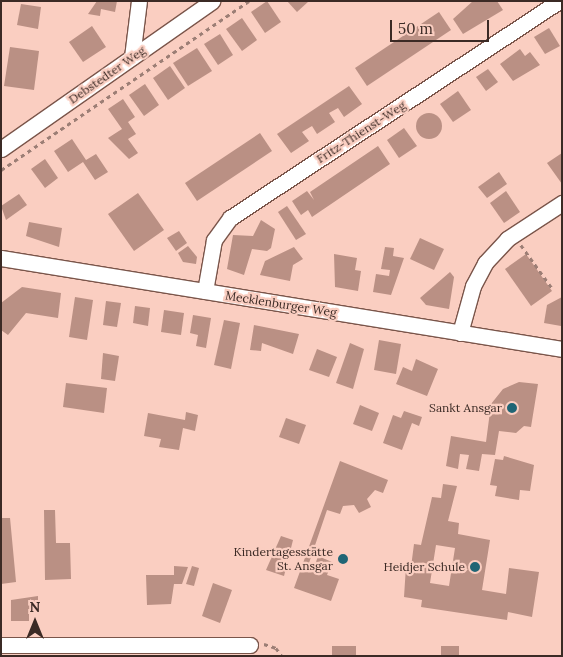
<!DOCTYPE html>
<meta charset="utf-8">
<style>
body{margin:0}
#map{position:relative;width:563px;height:657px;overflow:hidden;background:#facec1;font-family:Lora,serif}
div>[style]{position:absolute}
.building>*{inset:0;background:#ba9084}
.round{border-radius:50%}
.path>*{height:2.5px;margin-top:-1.25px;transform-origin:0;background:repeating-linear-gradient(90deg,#9c7e75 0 4px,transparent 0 8px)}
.roads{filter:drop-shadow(1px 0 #7a554a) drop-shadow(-1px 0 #7a554a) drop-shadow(0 1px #7a554a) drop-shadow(0 -1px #7a554a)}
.minor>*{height:15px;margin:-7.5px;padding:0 7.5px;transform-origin:7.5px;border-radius:7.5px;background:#fff}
.dots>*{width:14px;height:14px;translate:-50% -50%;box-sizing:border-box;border:2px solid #facec1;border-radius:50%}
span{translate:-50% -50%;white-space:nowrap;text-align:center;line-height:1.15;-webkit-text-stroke:4.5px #facec1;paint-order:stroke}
.street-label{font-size:12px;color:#3b2a25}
.poi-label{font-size:12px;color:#3b2a25}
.right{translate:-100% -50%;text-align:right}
.frame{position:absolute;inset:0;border:2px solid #3b2a25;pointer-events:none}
.north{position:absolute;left:10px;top:597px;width:50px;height:50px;-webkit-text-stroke:4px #facec1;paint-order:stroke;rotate:0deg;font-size:14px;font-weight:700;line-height:20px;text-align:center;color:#3b2a25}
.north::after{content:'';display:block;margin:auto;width:18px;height:22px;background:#3b2a25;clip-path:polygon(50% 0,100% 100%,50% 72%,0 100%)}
.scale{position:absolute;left:390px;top:20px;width:99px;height:22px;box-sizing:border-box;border:2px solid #3b2a25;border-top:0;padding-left:6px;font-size:15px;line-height:18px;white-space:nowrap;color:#3b2a25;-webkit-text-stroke:4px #facec1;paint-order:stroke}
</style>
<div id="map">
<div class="building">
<i style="clip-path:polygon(97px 1px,117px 1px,115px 12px,101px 9px,100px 16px,88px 14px)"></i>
<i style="clip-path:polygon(267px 1px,281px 22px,265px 33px,251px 12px)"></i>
<i style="clip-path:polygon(287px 1px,309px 1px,297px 12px)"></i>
<i style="clip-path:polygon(473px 1px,497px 1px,503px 10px,463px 34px,453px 19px)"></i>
<i style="clip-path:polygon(21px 4px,41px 7px,38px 29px,17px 25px)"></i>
<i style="clip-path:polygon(439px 12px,451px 30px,367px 86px,355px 68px)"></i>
<i style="clip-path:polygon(242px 18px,257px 40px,242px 51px,226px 29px)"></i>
<i style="clip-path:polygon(92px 26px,106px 47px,83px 62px,69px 42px)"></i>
<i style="clip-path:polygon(549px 28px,560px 46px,545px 54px,534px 37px)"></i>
<i style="clip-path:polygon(220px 34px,233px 55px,218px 65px,204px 44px)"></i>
<i style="clip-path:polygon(10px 47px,39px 51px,34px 90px,4px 86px)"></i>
<i style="clip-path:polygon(197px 48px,212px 71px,188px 86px,173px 63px)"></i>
<i style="clip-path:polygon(520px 49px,525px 56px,530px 52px,540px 65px,513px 81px,500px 64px)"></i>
<i style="clip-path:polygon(170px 66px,185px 88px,168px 100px,153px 78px)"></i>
<i style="clip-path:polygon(488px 69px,498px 82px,486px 91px,476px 77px)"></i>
<i style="clip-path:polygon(145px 84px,159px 105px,144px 116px,129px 95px)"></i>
<i style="clip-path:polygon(349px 86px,362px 104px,344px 117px,338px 108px,329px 113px,335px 122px,317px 134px,312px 126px,302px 132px,309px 141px,291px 153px,277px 134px)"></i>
<i style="clip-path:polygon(458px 91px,471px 110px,453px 122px,440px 104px)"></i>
<i style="clip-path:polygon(123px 99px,135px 117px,128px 122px,136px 134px,128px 139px,138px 153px,129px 159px,108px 138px,122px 129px,108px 109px)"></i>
<i class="round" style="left:416px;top:113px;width:26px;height:26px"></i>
<i style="clip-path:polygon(404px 128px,417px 146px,399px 158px,387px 140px)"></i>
<i style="clip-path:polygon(260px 133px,272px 151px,197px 201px,185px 183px)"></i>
<i style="clip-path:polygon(72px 139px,86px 160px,96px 154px,108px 172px,95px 180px,83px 162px,68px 172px,54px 151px)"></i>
<i style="clip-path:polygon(378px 146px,390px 164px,312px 217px,308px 210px,301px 215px,292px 201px,307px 191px,314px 200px,310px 192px)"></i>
<i style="clip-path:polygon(562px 153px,562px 184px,547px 163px)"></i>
<i style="clip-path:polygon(45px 159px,58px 178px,45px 188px,31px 169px)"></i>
<i style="clip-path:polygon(499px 172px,507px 184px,487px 198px,478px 187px)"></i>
<i style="clip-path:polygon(506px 191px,520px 212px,504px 223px,490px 203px)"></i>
<i style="clip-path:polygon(138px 193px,164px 230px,134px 251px,108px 214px)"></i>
<i style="clip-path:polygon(19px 194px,27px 205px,6px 220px,1px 206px)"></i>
<i style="clip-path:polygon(287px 206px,306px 234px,296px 240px,278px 212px)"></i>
<i style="clip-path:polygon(261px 220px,275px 229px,271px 248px,267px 251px,252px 249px,244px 275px,227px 269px,233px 235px,253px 236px)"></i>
<i style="clip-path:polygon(29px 222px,62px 228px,59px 247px,26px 236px)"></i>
<i style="clip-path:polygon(179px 231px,187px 243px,176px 251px,167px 238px)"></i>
<i style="clip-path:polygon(420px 238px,444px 249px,434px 270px,410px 259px)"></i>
<i style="clip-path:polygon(188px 246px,197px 257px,196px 264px,183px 262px,178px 253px)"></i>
<i style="clip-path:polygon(294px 247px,303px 259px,293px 265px,290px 281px,260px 275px,265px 261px)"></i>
<i style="clip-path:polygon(385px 247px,394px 248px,393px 256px,404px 258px,391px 295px,373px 292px,376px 274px,389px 276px,390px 270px,381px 269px)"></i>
<i style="clip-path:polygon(334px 254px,357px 258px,355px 270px,361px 271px,358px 291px,335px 287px)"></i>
<i style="clip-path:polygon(526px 254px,552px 291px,531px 306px,505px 269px)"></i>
<i style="clip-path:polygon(450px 272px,454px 277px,449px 309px,426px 305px,420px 298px)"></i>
<i style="clip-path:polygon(22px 287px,61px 293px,58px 318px,26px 313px,8px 335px,1px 330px,1px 303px)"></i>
<i style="clip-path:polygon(75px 297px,93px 300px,87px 340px,69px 337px)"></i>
<i style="clip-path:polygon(562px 297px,561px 326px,544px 323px,547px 305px)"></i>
<i style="clip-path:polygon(106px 301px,121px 303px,117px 327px,103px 325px)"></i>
<i style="clip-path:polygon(135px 306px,150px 308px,148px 326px,133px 323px)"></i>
<i style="clip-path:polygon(164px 310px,184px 313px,181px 335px,161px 332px)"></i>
<i style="clip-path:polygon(193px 315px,211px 318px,206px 348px,196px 346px,198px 335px,190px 333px)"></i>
<i style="clip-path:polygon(224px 320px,240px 323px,231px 369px,214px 365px)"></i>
<i style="clip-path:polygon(254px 325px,299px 334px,293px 354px,262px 343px,261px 351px,250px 350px)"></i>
<i style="clip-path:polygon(379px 340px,401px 344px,396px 374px,374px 370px)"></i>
<i style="clip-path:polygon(350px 343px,364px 349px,353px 389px,336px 383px)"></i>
<i style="clip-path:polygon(317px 349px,337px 357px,329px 377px,309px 370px)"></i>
<i style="clip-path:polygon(103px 353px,119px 356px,115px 381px,101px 379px)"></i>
<i style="clip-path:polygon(416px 359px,438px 369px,427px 396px,396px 384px,403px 367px,412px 371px)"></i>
<i style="clip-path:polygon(519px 382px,538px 384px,531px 427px,524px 426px,516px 433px,499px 431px,495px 455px,482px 454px,479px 471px,466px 469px,469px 455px,460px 454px,458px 469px,446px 466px,451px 436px,486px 442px,491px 404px,503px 389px)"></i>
<i style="clip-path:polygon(66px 383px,107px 388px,104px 413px,63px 407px)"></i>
<i style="clip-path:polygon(360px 405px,379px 413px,372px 431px,353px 424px)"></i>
<i style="clip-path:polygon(404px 411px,422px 417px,419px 426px,412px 423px,402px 450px,383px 443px,393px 415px,401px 418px)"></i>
<i style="clip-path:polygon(186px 412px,198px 415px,195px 431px,183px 428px,179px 450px,159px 447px,161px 439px,144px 436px,148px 413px,185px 420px)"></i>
<i style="clip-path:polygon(286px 418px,306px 425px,299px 444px,279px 437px)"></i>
<i style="clip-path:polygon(504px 456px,534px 465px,530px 491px,520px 490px,519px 500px,495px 496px,497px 486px,490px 485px,495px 459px,503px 460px)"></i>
<i style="clip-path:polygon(340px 461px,388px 480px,383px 493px,375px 490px,367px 499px,371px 507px,359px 513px,354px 505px,343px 506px,340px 514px,327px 510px,309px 563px,315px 565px,318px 556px,332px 562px,327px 575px,339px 579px,331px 601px,294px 588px)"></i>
<i style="clip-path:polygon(evenodd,443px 484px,457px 486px,448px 521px,459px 523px,458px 534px,490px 540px,482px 590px,506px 594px,509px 568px,539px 572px,532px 617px,508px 612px,507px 620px,421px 607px,422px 600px,404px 597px,406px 566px,411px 567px,414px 544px,421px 545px,432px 497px,441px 498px,443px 484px,436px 545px,455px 548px,449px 586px,430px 583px,436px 545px)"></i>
<i style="clip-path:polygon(44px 510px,55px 510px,56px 543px,70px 543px,71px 579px,45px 580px)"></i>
<i style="clip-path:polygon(1px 518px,10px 518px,16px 582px,1px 584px)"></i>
<i style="clip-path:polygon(281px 536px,293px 540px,284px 576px,266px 570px)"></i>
<i style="clip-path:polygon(174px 566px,188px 567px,182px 584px,174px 584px,171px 604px,147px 605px,146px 575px,174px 575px)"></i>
<i style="clip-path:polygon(192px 566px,199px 568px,194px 586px,186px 584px)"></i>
<i style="clip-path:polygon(213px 583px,232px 590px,220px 623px,202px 616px)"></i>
<i style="clip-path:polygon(38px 596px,38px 611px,29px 611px,29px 621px,11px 621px,11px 600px)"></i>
<i style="clip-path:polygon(332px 646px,356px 646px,356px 656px,332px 656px)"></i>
<i style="clip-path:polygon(441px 646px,459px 646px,459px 656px,441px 656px)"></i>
</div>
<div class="path">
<i style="left:1px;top:170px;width:300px;rotate:-34.3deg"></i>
<i style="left:521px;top:245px;width:53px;rotate:54.2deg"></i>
<i style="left:264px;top:644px;width:13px;rotate:18deg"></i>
<i style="left:276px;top:648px;width:10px;rotate:53deg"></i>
</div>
<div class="roads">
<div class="minor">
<i style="left:132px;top:57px;width:56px;rotate:-82.9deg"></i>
<i style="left:1px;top:149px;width:258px;rotate:-35deg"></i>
<i style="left:1px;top:258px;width:568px;rotate:9.21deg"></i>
<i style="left:205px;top:291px;width:52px;rotate:-80deg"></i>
<i style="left:214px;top:240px;width:27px;rotate:-54deg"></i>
<i style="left:230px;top:218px;width:394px;rotate:-33.4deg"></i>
<i style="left:460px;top:333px;width:49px;rotate:-74.5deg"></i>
<i style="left:473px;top:286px;width:26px;rotate:-62deg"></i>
<i style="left:485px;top:263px;width:33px;rotate:-47deg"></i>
<i style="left:507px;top:239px;width:66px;rotate:-33.2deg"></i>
<i style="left:1px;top:645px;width:249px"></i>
</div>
</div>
<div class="dots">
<i style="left:512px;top:408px;background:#1f6575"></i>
<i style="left:343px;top:559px;background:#1f6575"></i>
<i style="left:475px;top:567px;background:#1f6575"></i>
</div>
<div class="street-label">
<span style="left:107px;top:75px;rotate:-35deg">Debstedter Weg</span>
<span style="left:361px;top:132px;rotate:-33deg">Fritz-Thienst-Weg</span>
<span style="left:281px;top:304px;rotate:9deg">Mecklenburger Weg</span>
</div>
<div class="poi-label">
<span class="right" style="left:502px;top:408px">Sankt Ansgar</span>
<span class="right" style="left:333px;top:559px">Kindertagesstätte<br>St. Ansgar</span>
<span class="right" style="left:465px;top:567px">Heidjer Schule</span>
</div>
<div class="frame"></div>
<div class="north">N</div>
<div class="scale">50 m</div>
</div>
